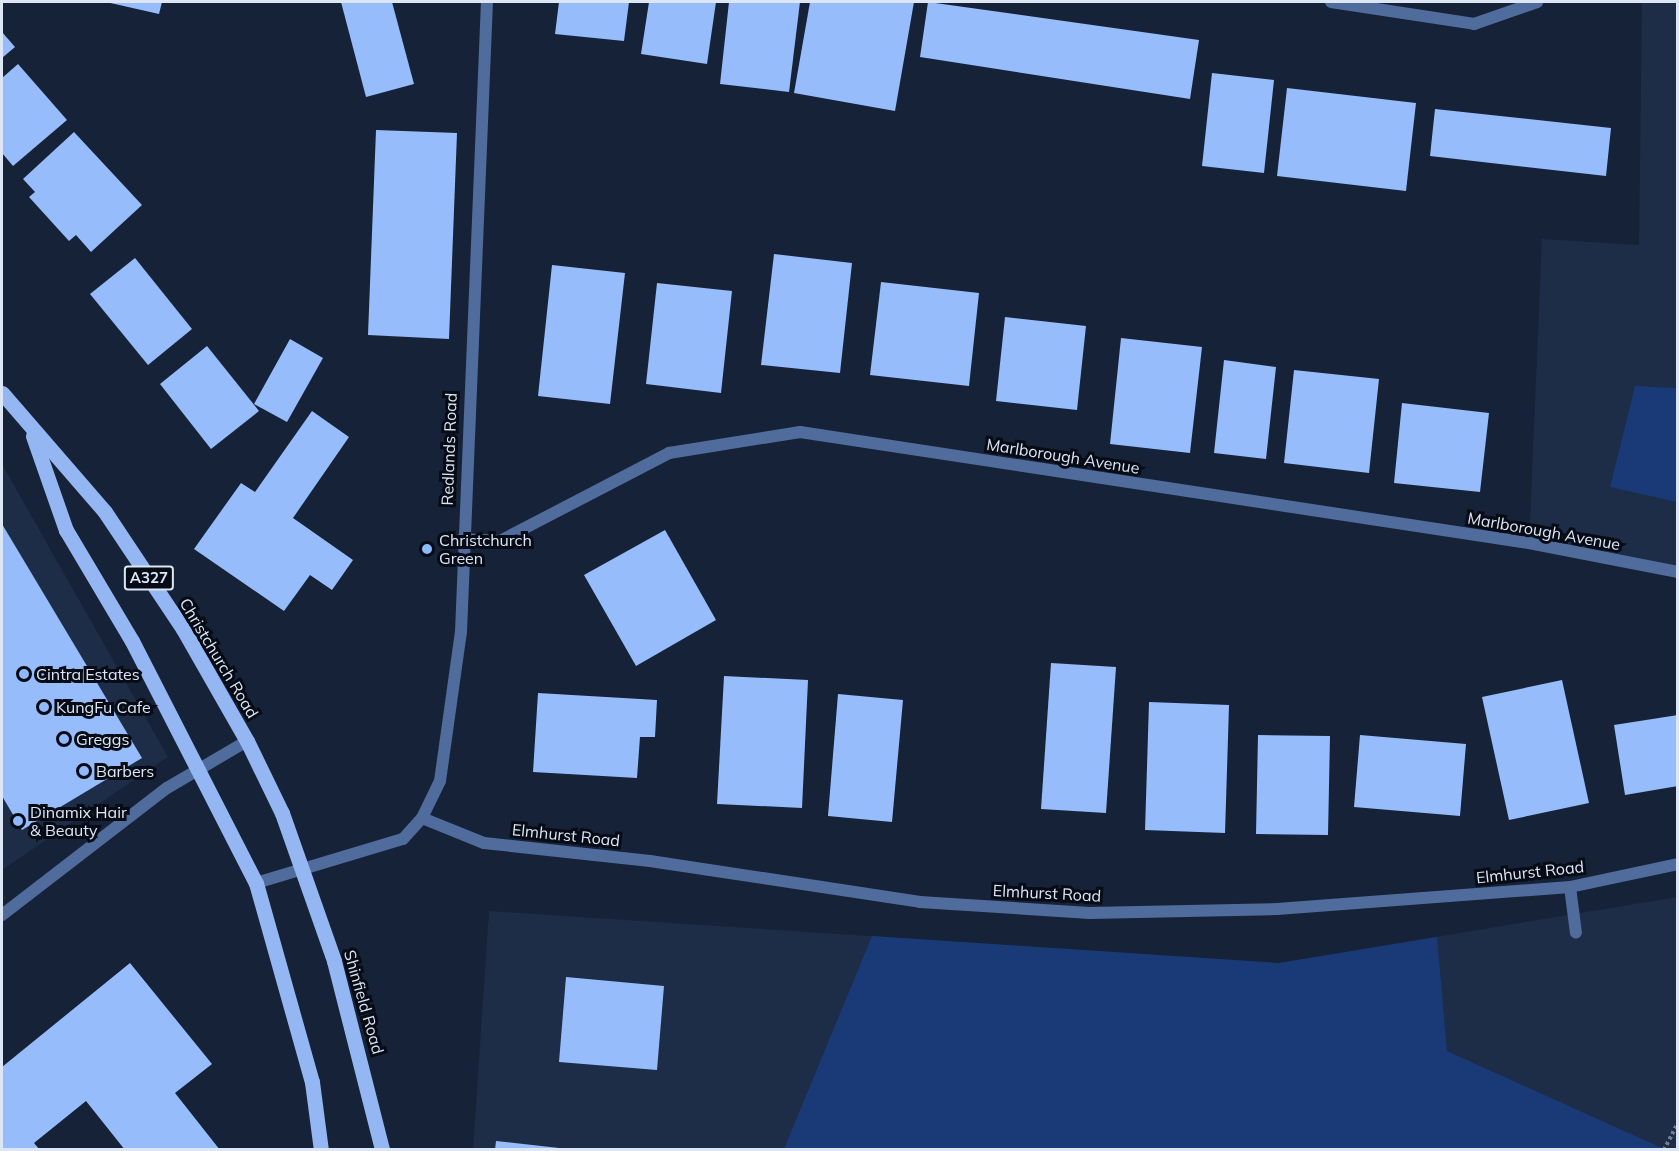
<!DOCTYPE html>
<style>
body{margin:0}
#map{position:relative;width:1679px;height:1151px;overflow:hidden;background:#162237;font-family:Mulish,sans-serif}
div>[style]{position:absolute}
.built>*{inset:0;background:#1d2c47}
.green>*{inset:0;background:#193a76}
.building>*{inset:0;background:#97bcfc}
.path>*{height:4px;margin-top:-2px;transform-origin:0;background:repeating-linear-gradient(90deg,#727c8f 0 3px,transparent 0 6px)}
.service>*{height:12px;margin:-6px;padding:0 6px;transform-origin:6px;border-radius:6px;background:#506c9c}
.minor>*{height:12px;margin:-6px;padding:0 6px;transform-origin:6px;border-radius:6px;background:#506c9c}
.tertiary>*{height:12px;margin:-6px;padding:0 6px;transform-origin:6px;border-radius:6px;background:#506c9c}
.primary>*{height:15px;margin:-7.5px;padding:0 7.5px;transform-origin:7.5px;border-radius:7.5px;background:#94b7f3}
.dots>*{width:16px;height:16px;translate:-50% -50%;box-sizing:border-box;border:3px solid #060b15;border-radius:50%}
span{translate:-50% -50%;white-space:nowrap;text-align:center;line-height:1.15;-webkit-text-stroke:6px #060b15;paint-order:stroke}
.shield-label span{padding:2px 4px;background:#060b15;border:2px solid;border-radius:4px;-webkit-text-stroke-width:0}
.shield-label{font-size:15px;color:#dde6f5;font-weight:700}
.street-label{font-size:16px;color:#dde6f5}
.poi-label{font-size:16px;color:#dde6f5}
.left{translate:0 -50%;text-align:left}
.frame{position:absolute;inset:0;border:3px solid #dde6f5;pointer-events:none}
</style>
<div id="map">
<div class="built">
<i style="clip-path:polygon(1642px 2px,1677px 2px,1677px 572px,1529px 543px,1542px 239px,1639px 245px)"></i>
<i style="clip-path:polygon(2px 464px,168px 757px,2px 870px)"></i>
<i style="clip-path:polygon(1677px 897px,1677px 1149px,473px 1150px,489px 911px,1279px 963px)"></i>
</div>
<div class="green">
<i style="clip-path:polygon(1635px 386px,1677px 388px,1677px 502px,1610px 487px)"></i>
<i style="clip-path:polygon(872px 936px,1279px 963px,1437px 937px,1447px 1051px,1664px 1149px,784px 1149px)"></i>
</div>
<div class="building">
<i style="clip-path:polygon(106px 2px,162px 2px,159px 14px)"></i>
<i style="clip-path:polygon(341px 2px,392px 2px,414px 84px,366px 97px)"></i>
<i style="clip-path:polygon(559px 2px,629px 2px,624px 41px,555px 34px)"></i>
<i style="clip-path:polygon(649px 2px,716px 2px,707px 64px,641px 54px)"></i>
<i style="clip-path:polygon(729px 2px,800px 2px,789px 92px,720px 84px)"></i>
<i style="clip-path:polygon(810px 2px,914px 2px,895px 111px,794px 93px)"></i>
<i style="clip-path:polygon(928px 2px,1199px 40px,1190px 99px,920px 57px)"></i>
<i style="clip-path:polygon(2px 32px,15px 47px,2px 58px)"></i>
<i style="clip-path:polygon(18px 64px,67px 120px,13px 166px,2px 153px,2px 78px)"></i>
<i style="clip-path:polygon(1212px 73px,1274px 80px,1264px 173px,1202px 166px)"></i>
<i style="clip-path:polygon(1287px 88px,1416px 103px,1406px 191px,1277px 176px)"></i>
<i style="clip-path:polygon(1435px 109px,1611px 128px,1606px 176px,1430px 156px)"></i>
<i style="clip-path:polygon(376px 130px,457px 133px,449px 339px,368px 335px)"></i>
<i style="clip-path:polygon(74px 132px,142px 205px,91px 252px,76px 235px,69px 241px,29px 197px,35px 192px,23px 179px)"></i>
<i style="clip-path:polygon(774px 254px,852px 263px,840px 373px,761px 365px)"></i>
<i style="clip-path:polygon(135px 258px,192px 329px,148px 365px,90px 294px)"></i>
<i style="clip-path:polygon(552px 265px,625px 273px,610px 404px,538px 396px)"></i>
<i style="clip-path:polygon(881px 282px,979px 293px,969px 386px,870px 375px)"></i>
<i style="clip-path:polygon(657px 283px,732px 291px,721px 393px,646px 384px)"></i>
<i style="clip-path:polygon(1005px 317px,1086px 326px,1077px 410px,996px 401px)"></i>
<i style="clip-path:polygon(1121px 338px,1202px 347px,1190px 453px,1110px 444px)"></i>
<i style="clip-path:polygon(290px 339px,323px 358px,287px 422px,254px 404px)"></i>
<i style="clip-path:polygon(207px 346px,259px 411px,211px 449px,160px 384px)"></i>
<i style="clip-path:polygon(1224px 360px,1276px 367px,1266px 459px,1214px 453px)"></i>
<i style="clip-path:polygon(1294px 370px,1379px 379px,1369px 473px,1284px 463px)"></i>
<i style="clip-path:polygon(1402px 403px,1489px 413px,1480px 492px,1394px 483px)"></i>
<i style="clip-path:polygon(312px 411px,349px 437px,293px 518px,353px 560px,332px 590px,310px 575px,284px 611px,194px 549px,241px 483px,255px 492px)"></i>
<i style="clip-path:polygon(2px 524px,142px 758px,22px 830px,2px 796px)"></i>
<i style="clip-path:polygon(665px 530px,716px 620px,636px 666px,584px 575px)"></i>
<i style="clip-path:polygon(1051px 663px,1116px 667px,1106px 813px,1041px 809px)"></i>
<i style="clip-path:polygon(724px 676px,808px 680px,802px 808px,717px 804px)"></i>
<i style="clip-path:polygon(1562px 680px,1589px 803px,1509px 820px,1482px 697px)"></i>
<i style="clip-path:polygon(538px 693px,657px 700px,655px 737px,640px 737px,637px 778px,533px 772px)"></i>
<i style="clip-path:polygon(838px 694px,903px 700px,892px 822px,828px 816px)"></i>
<i style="clip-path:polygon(1149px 702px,1229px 705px,1225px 833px,1145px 830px)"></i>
<i style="clip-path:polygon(1678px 715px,1678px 786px,1625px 795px,1614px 725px)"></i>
<i style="clip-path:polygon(1258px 735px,1330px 736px,1328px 835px,1256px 834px)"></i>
<i style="clip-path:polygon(1360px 735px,1466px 744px,1460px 816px,1354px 807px)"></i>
<i style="clip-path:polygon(130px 963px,212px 1064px,175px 1093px,220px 1150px,125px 1150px,86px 1101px,34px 1143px,40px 1150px,2px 1150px,2px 1067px)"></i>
<i style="clip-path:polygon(566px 977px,664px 986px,657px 1070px,559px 1062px)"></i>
<i style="clip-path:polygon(496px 1141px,559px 1148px,559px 1150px,495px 1150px)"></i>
</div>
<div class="path">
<i style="left:1664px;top:1150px;width:30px;rotate:-63deg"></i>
</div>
<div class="service">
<i style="left:1570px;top:887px;width:46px;rotate:82.6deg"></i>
</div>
<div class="minor">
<i style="left:1331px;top:2px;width:145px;rotate:8.7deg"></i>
<i style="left:1474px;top:24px;width:67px;rotate:-19.2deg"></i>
<i style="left:462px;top:539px;width:38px;rotate:3deg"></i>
<i style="left:500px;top:541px;width:191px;rotate:-27.5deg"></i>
<i style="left:669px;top:453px;width:133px;rotate:-9.1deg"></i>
<i style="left:800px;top:432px;width:737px;rotate:8.66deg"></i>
<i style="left:1529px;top:543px;width:152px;rotate:11deg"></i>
<i style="left:422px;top:818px;width:67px;rotate:22deg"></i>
<i style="left:484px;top:843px;width:167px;rotate:6.2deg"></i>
<i style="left:650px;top:861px;width:273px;rotate:8.6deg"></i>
<i style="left:920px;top:902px;width:170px;rotate:3.7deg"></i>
<i style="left:1090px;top:913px;width:187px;rotate:-1.2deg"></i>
<i style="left:1277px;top:909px;width:294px;rotate:-4.3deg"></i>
<i style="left:1570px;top:887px;width:110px;rotate:-12deg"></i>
<i style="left:2px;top:915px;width:208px;rotate:-37.6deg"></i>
<i style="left:167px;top:788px;width:93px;rotate:-30.4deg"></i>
</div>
<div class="tertiary">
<i style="left:256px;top:883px;width:153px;rotate:-16.7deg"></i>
<i style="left:403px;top:839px;width:28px;rotate:-48deg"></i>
<i style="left:422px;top:818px;width:41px;rotate:-64.1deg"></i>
<i style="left:440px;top:781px;width:150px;rotate:-82deg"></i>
<i style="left:461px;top:632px;width:631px;rotate:-87.64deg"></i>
</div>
<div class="primary">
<i style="left:2px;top:393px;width:157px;rotate:49.1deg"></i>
<i style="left:105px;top:512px;width:141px;rotate:56.3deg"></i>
<i style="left:183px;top:629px;width:129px;rotate:60.3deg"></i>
<i style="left:247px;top:741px;width:80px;rotate:64.1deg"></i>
<i style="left:282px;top:813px;width:157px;rotate:70.6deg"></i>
<i style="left:334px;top:961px;width:195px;rotate:75.7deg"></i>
<i style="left:33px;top:436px;width:100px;rotate:70.7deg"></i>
<i style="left:66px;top:530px;width:129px;rotate:59.3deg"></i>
<i style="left:132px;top:641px;width:272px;rotate:62.9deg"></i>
<i style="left:256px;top:883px;width:207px;rotate:74.3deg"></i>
<i style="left:312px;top:1082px;width:69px;rotate:82.5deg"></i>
</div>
<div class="dots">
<i style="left:427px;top:549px;background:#90b8fd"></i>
<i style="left:24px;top:674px;background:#90b8fd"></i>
<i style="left:44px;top:707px;background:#90b8fd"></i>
<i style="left:64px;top:739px;background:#90b8fd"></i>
<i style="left:84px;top:771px;background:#90b8fd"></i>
<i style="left:18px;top:821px;background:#90b8fd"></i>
</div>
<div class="shield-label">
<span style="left:149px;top:578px">A327</span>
</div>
<div class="street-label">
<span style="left:449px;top:449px;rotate:-88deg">Redlands Road</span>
<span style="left:1063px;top:456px;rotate:9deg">Marlborough Avenue</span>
<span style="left:1544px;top:531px;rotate:10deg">Marlborough Avenue</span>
<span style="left:219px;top:658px;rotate:59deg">Christchurch Road</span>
<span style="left:566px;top:835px;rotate:6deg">Elmhurst Road</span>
<span style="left:1530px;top:872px;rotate:-6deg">Elmhurst Road</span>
<span style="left:1047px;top:893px;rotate:3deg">Elmhurst Road</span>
<span style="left:364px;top:1002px;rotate:74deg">Shinfield Road</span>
</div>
<div class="poi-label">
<span class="left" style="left:439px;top:549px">Christchurch<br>Green</span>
<span class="left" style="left:36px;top:674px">Cintra Estates</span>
<span class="left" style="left:56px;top:707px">KungFu Cafe</span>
<span class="left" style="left:76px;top:739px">Greggs</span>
<span class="left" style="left:96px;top:771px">Barbers</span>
<span class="left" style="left:30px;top:821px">Dinamix Hair<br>&amp; Beauty</span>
</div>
<div class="frame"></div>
</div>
